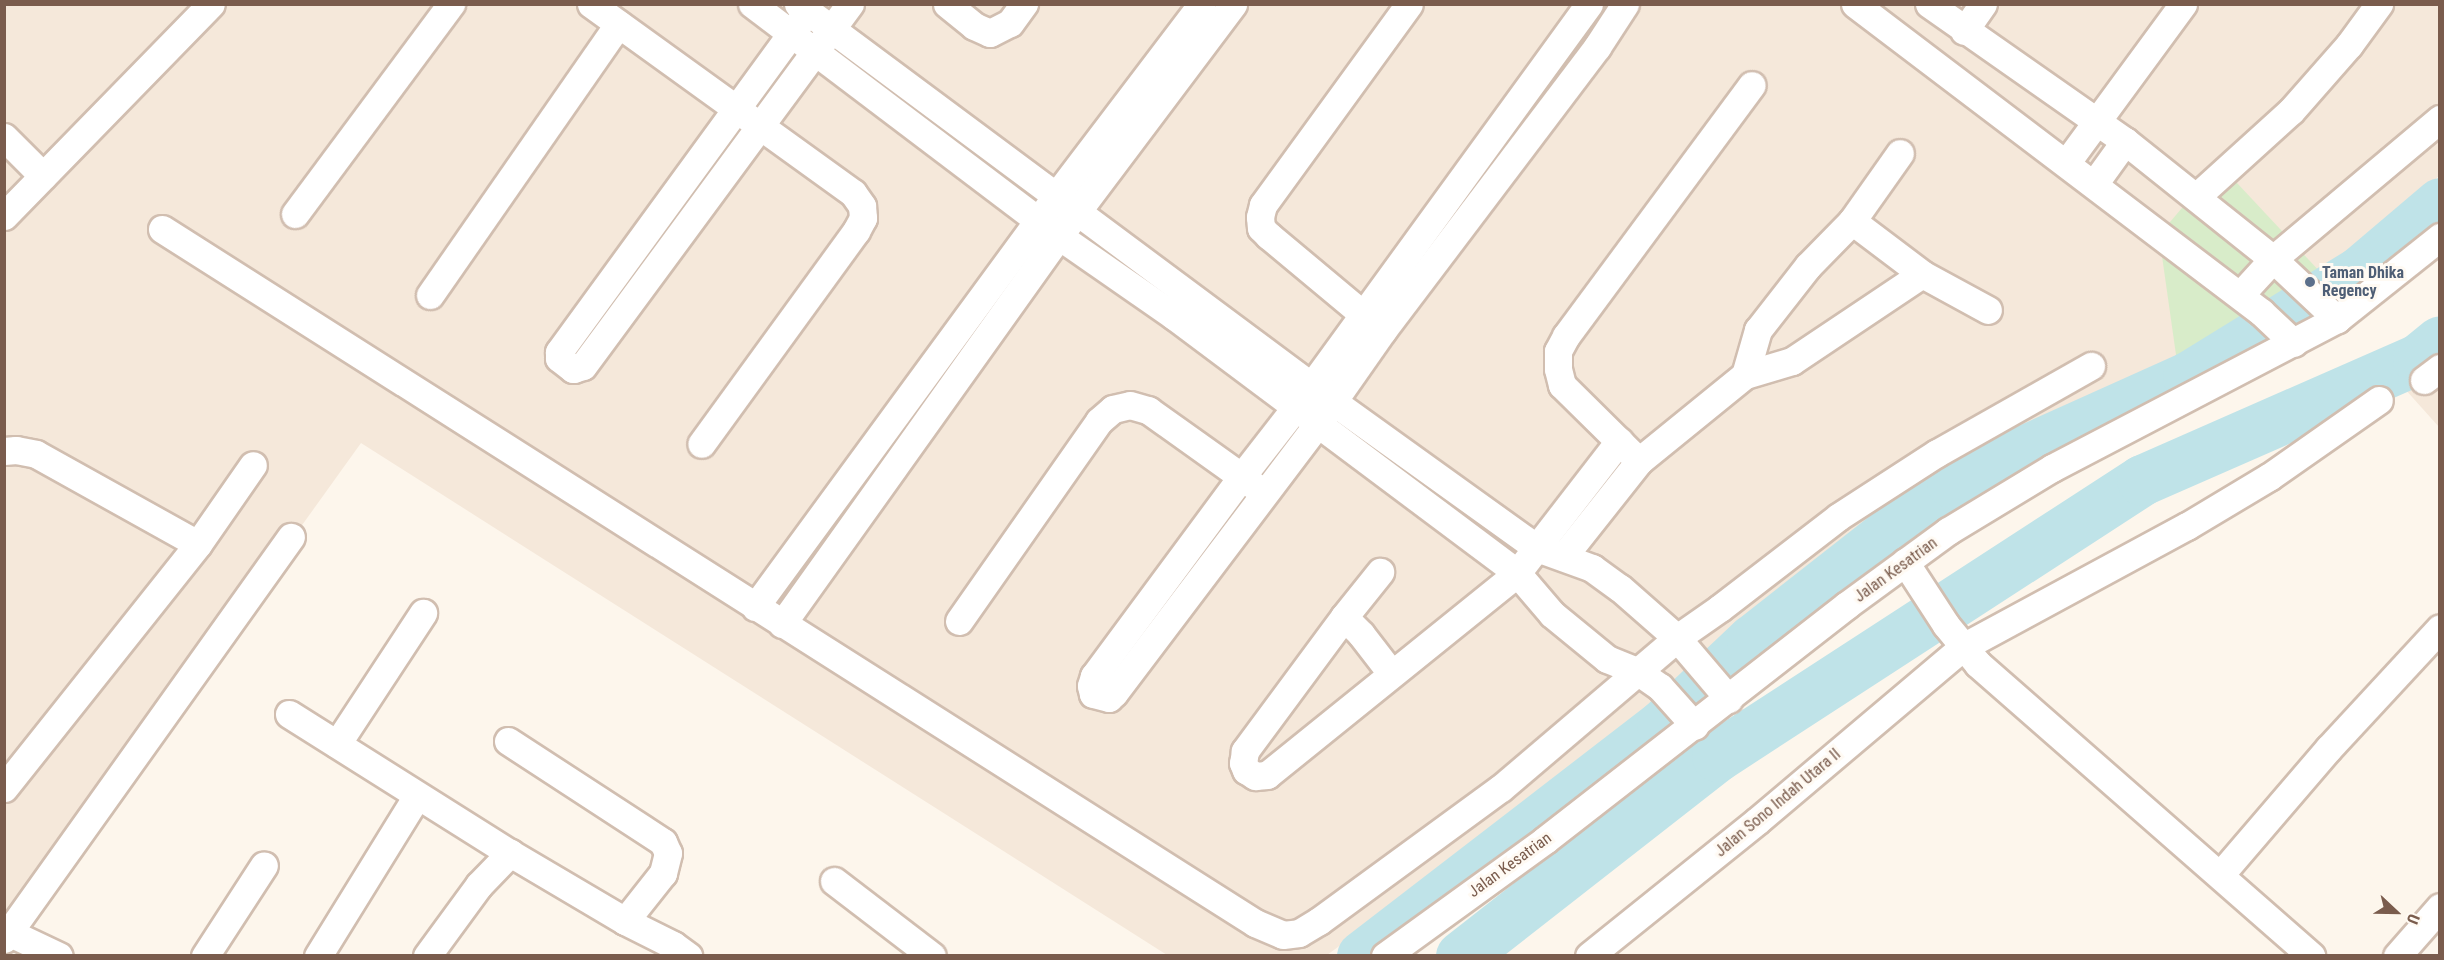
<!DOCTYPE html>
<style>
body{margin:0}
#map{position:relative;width:2444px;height:960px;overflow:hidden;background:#fdf6ec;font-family:"Roboto Condensed",sans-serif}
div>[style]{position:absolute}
.residential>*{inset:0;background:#f5e8da}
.green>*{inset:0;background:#d8ecc9}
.river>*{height:51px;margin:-25.5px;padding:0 25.5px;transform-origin:25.5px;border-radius:25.5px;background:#bfe3e8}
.roads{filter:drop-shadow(2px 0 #d1beb0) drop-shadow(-2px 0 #d1beb0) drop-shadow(0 2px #d1beb0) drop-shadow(0 -2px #d1beb0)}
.minor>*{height:27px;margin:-13.5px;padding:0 13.5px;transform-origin:13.5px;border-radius:13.5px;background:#fff}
.dots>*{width:16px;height:16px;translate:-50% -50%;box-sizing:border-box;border:3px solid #fffaf3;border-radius:50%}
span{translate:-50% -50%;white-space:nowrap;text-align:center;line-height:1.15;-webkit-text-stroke:6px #fffaf3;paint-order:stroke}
.service-label{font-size:16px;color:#4e5e75;font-weight:700}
.left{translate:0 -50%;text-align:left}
.street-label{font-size:16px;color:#7a5c4d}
.frame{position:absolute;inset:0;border:6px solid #7a5c4d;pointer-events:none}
.north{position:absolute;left:2366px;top:882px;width:60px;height:60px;-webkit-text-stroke:4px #fffaf3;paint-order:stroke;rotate:112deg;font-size:16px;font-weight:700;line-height:24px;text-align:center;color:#7a5c4d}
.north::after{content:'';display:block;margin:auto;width:21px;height:27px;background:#7a5c4d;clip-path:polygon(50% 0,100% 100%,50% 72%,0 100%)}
</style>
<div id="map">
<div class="residential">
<i style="clip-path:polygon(5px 5px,2439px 5px,2439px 176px,2345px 254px,2157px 387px,1952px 466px,1548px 794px,1327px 955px,1167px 955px,361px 443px,5px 939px)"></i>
<i style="clip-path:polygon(2439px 358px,2439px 427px,2404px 388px)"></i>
</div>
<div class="green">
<i style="clip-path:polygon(2223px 168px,2351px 305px,2182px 397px,2159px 235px,2193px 195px)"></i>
</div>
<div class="river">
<i style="left:1362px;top:956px;width:379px;rotate:-37.6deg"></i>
<i style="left:1662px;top:725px;width:124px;rotate:-43.4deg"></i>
<i style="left:1752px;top:640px;width:254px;rotate:-38.1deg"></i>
<i style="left:1952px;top:483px;width:259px;rotate:-24.2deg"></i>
<i style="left:2188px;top:377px;width:201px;rotate:-31.6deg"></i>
<i style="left:2359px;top:272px;width:106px;rotate:-40.4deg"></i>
<i style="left:1461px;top:956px;width:325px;rotate:-38deg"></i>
<i style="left:1717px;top:756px;width:507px;rotate:-33deg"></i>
<i style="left:2142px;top:480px;width:301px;rotate:-23.7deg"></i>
<i style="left:2418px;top:359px;width:28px;rotate:-39deg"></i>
</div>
<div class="roads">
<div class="minor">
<i style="left:591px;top:4px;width:323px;rotate:35.8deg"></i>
<i style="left:853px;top:193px;width:16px;rotate:55deg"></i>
<i style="left:862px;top:206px;width:12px;rotate:85deg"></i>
<i style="left:863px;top:218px;width:15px;rotate:118deg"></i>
<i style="left:856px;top:231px;width:263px;rotate:126deg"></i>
<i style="left:752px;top:4px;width:385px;rotate:37.1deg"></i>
<i style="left:1059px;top:236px;width:140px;rotate:34.8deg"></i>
<i style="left:1174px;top:316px;width:429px;rotate:36.8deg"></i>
<i style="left:1517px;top:573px;width:54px;rotate:49.5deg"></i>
<i style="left:1552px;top:614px;width:71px;rotate:39.3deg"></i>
<i style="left:1607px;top:659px;width:32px;rotate:22deg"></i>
<i style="left:1637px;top:671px;width:28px;rotate:35deg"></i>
<i style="left:1660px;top:687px;width:52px;rotate:48.1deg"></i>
<i style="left:798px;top:4px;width:638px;rotate:36.65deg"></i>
<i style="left:1310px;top:385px;width:279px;rotate:35.7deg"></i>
<i style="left:1537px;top:548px;width:59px;rotate:20deg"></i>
<i style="left:1592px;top:568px;width:34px;rotate:36deg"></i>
<i style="left:1620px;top:588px;width:76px;rotate:41.3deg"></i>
<i style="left:1677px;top:638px;width:80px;rotate:49.6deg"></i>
<i style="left:947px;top:4px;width:35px;rotate:39deg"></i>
<i style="left:974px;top:26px;width:17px;rotate:24deg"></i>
<i style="left:990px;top:33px;width:22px;rotate:-27deg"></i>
<i style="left:1010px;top:23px;width:24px;rotate:-54deg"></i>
<i style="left:1589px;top:4px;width:500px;rotate:126deg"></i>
<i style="left:1295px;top:408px;width:86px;rotate:127.9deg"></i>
<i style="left:1242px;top:476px;width:249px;rotate:126.5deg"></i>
<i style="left:1094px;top:676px;width:10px;rotate:107deg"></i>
<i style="left:1091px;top:686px;width:8px;rotate:76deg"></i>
<i style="left:1093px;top:694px;width:16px;rotate:14deg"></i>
<i style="left:1109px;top:698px;width:7px;rotate:-45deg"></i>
<i style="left:1114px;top:693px;width:338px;rotate:-52.9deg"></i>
<i style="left:1318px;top:423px;width:113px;rotate:-55deg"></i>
<i style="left:1383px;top:330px;width:355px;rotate:-52.9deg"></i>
<i style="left:1597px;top:47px;width:51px;rotate:-56.9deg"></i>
<i style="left:1855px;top:4px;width:510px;rotate:37.18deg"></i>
<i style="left:2261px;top:312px;width:45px;rotate:43.2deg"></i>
<i style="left:1929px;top:4px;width:239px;rotate:35deg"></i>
<i style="left:2125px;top:141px;width:189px;rotate:38.6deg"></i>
<i style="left:2273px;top:259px;width:88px;rotate:43.2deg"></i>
<i style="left:801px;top:20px;width:411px;rotate:126.1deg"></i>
<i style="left:559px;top:352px;width:6px;rotate:90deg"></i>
<i style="left:559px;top:358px;width:18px;rotate:38deg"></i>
<i style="left:573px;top:369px;width:10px;rotate:-17deg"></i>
<i style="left:583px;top:366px;width:450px;rotate:-53.6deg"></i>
<i style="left:1964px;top:31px;width:33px;rotate:-55deg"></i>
<i style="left:4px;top:137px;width:55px;rotate:45deg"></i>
<i style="left:2067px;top:162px;width:196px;rotate:-53.7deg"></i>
<i style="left:2094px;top:184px;width:53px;rotate:-54.2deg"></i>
<i style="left:2196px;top:197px;width:128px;rotate:-42.2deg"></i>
<i style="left:2291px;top:111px;width:88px;rotate:-48.7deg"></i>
<i style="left:2349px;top:45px;width:51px;rotate:-53.8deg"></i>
<i style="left:295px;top:214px;width:262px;rotate:-53.4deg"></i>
<i style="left:4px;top:216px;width:296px;rotate:-45.7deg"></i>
<i style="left:1852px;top:221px;width:88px;rotate:37.1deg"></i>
<i style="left:1922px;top:274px;width:75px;rotate:28.6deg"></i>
<i style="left:162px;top:229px;width:1295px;rotate:32.41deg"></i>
<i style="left:1255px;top:923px;width:30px;rotate:23deg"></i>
<i style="left:1283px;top:935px;width:16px;rotate:-7deg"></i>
<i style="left:1299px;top:933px;width:23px;rotate:-31deg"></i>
<i style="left:1319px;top:921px;width:225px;rotate:-36.2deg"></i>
<i style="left:1501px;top:788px;width:231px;rotate:-40.4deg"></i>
<i style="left:1677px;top:638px;width:52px;rotate:-34.9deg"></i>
<i style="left:1720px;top:608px;width:149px;rotate:-37.6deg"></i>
<i style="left:1838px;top:517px;width:118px;rotate:-32.9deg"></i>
<i style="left:1937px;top:453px;width:177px;rotate:-29.5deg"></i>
<i style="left:430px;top:295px;width:330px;rotate:-55.2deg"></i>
<i style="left:2240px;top:295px;width:49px;rotate:-47.5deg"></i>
<i style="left:2273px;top:259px;width:218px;rotate:-40deg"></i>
<i style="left:1377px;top:326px;width:141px;rotate:-140.2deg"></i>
<i style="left:1269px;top:236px;width:11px;rotate:-135deg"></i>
<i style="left:1261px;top:228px;width:11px;rotate:-95deg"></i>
<i style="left:1260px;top:217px;width:12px;rotate:-76deg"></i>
<i style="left:1263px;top:205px;width:248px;rotate:-54deg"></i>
<i style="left:1745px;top:375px;width:47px;rotate:-73.9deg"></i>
<i style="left:1758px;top:330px;width:81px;rotate:-52deg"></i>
<i style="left:1808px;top:266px;width:63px;rotate:-45.6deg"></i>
<i style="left:1852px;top:221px;width:83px;rotate:-54.8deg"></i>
<i style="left:2424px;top:380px;width:20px;rotate:-37deg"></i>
<i style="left:4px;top:451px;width:12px;rotate:-5deg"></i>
<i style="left:16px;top:450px;width:20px;rotate:11deg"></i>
<i style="left:36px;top:454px;width:185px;rotate:29.1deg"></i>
<i style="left:1639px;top:461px;width:108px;rotate:-135.4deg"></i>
<i style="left:1562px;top:385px;width:16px;rotate:-104deg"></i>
<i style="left:1558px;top:369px;width:18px;rotate:-90deg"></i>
<i style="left:1558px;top:351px;width:17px;rotate:-62deg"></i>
<i style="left:1566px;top:336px;width:312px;rotate:-53.5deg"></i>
<i style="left:1563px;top:557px;width:122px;rotate:-51.6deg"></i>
<i style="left:1639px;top:461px;width:136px;rotate:-39.1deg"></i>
<i style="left:1745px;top:375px;width:49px;rotate:-16.6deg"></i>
<i style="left:1792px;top:361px;width:156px;rotate:-33.8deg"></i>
<i style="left:1905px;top:562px;width:75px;rotate:56.9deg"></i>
<i style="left:1946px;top:625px;width:50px;rotate:50.6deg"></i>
<i style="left:1978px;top:664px;width:443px;rotate:41.2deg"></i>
<i style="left:755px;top:607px;width:509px;rotate:-53.78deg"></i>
<i style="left:1056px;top:196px;width:241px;rotate:-52.8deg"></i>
<i style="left:1344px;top:617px;width:58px;rotate:-51.3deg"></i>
<i style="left:959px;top:621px;width:244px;rotate:-55deg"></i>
<i style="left:1099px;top:421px;width:18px;rotate:-41deg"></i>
<i style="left:1113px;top:409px;width:17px;rotate:-13deg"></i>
<i style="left:1130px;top:405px;width:19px;rotate:16deg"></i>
<i style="left:1148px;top:410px;width:133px;rotate:35.5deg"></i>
<i style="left:782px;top:624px;width:477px;rotate:-54.5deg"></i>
<i style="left:1059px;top:236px;width:290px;rotate:-53.1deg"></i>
<i style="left:1391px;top:673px;width:49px;rotate:-127.6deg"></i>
<i style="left:1361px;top:634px;width:24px;rotate:-135deg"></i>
<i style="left:1344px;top:617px;width:167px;rotate:126.5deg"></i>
<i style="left:1245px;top:751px;width:12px;rotate:99deg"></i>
<i style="left:1243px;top:763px;width:8px;rotate:67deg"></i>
<i style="left:1246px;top:770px;width:11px;rotate:34deg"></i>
<i style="left:1255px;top:776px;width:12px;rotate:-5deg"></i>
<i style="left:1267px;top:775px;width:321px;rotate:-38.9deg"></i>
<i style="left:1517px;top:573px;width:167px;rotate:-52.3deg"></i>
<i style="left:289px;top:714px;width:261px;rotate:32.2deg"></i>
<i style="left:510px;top:853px;width:134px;rotate:30.6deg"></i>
<i style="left:625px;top:921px;width:54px;rotate:26.6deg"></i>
<i style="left:673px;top:945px;width:19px;rotate:36deg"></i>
<i style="left:508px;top:741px;width:185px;rotate:33.1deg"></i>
<i style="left:663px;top:842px;width:12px;rotate:66deg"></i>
<i style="left:668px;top:853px;width:21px;rotate:104deg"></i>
<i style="left:663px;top:873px;width:61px;rotate:128.4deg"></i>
<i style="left:337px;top:744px;width:157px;rotate:-56.7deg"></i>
<i style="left:4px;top:788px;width:312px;rotate:-51.5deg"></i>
<i style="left:198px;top:544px;width:96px;rotate:-55.2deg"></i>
<i style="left:2220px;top:875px;width:167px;rotate:-49.4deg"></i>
<i style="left:2329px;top:748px;width:163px;rotate:-47.2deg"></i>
<i style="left:834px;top:881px;width:123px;rotate:37.4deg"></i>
<i style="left:8px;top:932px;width:56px;rotate:25.2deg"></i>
<i style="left:4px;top:939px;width:494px;rotate:-54.5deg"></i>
<i style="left:205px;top:956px;width:108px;rotate:-57deg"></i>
<i style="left:318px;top:956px;width:188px;rotate:-58.3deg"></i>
<i style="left:427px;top:956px;width:88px;rotate:-53.8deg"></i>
<i style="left:479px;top:885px;width:45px;rotate:-45.9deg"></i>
<i style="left:1385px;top:956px;width:198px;rotate:-35.9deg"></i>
<i style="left:1545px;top:840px;width:383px;rotate:-37.9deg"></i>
<i style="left:1847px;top:605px;width:125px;rotate:-36.2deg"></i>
<i style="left:1948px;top:531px;width:122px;rotate:-31.2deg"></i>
<i style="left:2052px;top:468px;width:322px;rotate:-27.6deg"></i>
<i style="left:2337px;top:319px;width:132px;rotate:-38.5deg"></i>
<i style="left:1589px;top:956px;width:216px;rotate:-38.8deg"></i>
<i style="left:1757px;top:821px;width:270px;rotate:-40.2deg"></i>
<i style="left:1963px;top:647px;width:255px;rotate:-28.4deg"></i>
<i style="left:2187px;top:526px;width:96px;rotate:-30.9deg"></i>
<i style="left:2269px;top:477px;width:134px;rotate:-35deg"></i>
<i style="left:2397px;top:956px;width:65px;rotate:-48.7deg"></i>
</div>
</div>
<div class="dots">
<i style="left:2310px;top:282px;background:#5c6f8a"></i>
</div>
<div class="service-label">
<span class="left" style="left:2322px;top:282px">Taman Dhika<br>Regency</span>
</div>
<div class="street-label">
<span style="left:1896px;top:570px;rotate:-36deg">Jalan Kesatrian</span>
<span style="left:1778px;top:803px;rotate:-40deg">Jalan Sono Indah Utara II</span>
<span style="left:1510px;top:865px;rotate:-36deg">Jalan Kesatrian</span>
</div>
<div class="frame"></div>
<div class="north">U</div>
</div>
